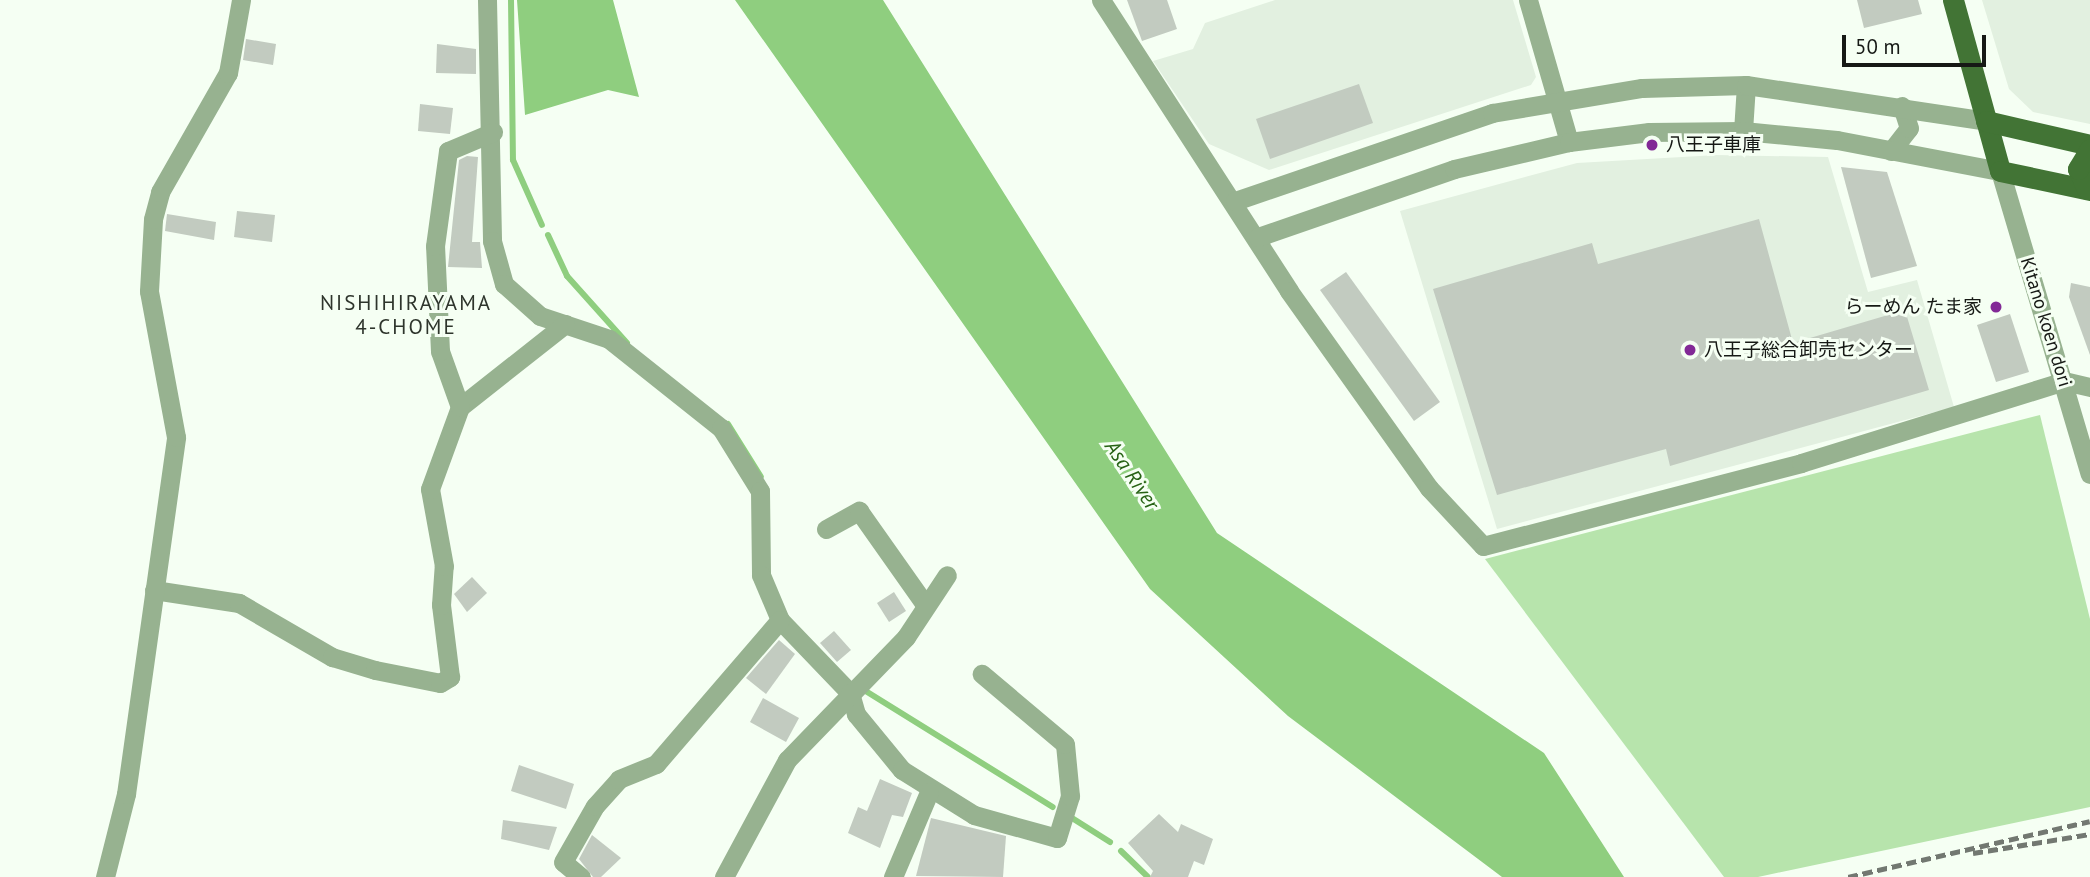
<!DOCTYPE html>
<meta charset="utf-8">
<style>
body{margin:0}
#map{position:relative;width:2090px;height:877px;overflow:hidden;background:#f5fff3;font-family:"PT Sans","Noto Sans JP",sans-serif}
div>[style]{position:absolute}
.built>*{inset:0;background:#e2f0e0}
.green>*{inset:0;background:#b7e4ac}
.water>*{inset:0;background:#8fce7f}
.stream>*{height:6px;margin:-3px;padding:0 3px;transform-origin:3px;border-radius:3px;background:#8fce7f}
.building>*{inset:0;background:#c2cbc0}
.minor>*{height:19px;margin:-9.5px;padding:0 9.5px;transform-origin:9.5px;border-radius:9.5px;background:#97b290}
.major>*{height:21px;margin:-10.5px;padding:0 10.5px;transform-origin:10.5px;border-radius:10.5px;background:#427435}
.rail>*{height:5px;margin-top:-2.5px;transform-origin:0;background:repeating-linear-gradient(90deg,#727871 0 10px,transparent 0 15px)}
.dots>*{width:19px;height:19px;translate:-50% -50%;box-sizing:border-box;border:4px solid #f5fff3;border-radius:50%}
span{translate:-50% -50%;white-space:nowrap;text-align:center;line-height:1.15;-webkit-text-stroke:6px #f5fff3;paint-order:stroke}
.poi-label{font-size:19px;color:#161915}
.left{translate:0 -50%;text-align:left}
.right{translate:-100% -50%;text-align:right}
.street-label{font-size:19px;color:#161915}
.neighbourhood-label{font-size:21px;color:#2e352c;letter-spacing:2px}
.water-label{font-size:21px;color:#266214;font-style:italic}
.scale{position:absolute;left:1842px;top:35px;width:144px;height:32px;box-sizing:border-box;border:4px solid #161915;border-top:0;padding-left:9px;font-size:21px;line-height:24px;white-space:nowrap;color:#161915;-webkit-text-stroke:5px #f5fff3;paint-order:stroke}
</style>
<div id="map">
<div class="built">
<i style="clip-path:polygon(1275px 0,1513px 0,1536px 77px,1531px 85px,1269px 170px,1209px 144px,1153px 61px,1193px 49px,1205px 23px)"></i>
<i style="clip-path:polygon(1982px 0,2090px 0,2090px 124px,2033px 112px,2009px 89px)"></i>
<i style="clip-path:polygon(1717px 155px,1828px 157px,1868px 292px,1917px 280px,1954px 407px,1497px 529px,1400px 211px,1577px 163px)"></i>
</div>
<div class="green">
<i style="clip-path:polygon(2040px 415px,2090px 619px,2090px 807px,1758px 877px,1724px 877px,1485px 559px)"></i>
</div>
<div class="water">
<i style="clip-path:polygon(517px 0,613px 0,639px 97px,608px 90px,525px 115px)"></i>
<i style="clip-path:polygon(735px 0,883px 0,1217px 533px,1544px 753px,1624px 877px,1502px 877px,1288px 716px,1150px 589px)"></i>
</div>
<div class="stream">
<i style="left:511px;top:0;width:160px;rotate:89.3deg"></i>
<i style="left:513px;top:160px;width:71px;rotate:66deg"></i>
<i style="left:548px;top:235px;width:45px;rotate:65.1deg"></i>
<i style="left:567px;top:276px;width:90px;rotate:48.2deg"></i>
<i style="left:728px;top:424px;width:62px;rotate:58.1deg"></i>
<i style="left:864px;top:690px;width:222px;rotate:31.8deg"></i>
<i style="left:1072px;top:818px;width:45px;rotate:32.3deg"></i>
<i style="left:1121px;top:851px;width:37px;rotate:44deg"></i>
</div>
<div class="building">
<i style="clip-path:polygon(1127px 0,1167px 0,1177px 29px,1142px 41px)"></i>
<i style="clip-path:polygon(1857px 0,1918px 0,1922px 14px,1864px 28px)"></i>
<i style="clip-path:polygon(246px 39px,276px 44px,273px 65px,243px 60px)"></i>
<i style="clip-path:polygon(437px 44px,476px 49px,476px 74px,436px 73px)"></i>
<i style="clip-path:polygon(1359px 84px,1373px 123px,1270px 159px,1256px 119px)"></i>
<i style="clip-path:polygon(420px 104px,453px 108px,450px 134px,418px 131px)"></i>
<i style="clip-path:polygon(467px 156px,478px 157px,472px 242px,480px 242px,482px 268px,448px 267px,459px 160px)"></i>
<i style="clip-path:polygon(1841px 167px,1887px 172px,1917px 266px,1871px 278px)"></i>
<i style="clip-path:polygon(237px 211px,275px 215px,272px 242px,234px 237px)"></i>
<i style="clip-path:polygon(167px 214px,216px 222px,214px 240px,165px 231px)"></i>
<i style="clip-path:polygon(1759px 219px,1793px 343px,1905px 310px,1929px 390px,1670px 466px,1666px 449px,1497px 495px,1433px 289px,1592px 243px,1598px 264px)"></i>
<i style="clip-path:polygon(1346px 272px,1440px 402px,1414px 421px,1320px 290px)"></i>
<i style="clip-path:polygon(2071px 283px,2090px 287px,2090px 355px,2069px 297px)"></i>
<i style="clip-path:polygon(2010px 314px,2029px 372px,1996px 382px,1977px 325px)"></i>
<i style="clip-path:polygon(472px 577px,487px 593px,467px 612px,454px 594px)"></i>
<i style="clip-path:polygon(894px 592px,906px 611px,889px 622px,877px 603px)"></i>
<i style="clip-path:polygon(834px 631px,851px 650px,837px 662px,820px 643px)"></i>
<i style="clip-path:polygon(779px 640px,795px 654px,766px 694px,746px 678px)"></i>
<i style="clip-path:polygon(763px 698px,799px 718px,786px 742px,750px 722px)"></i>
<i style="clip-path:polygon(519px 765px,574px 784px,566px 809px,511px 791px)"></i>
<i style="clip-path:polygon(880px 779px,912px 793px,903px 817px,892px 815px,880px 848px,848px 833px,858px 807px,867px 811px)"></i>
<i style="clip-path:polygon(1159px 814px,1178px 832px,1181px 824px,1213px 839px,1204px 865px,1194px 861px,1188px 877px,1150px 877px,1153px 871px,1128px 843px)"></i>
<i style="clip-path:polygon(931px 818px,1006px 836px,1003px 877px,916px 876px)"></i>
<i style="clip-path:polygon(503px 820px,557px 827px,549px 850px,501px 839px)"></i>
<i style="clip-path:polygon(592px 835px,621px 858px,601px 877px,593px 877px,579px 859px)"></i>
</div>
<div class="minor">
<i style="left:487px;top:0;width:241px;rotate:88.8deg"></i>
<i style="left:492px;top:241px;width:45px;rotate:74.4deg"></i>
<i style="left:504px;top:284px;width:48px;rotate:41.6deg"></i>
<i style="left:540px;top:316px;width:73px;rotate:18.4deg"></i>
<i style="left:609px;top:339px;width:143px;rotate:38.5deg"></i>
<i style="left:721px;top:428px;width:74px;rotate:58.2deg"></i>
<i style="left:760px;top:491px;width:84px;rotate:89.3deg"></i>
<i style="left:761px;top:575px;width:49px;rotate:67.1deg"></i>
<i style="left:780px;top:620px;width:101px;rotate:46.2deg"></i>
<i style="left:850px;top:693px;width:22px;rotate:74deg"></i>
<i style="left:856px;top:714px;width:72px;rotate:50.6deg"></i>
<i style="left:902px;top:770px;width:85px;rotate:32deg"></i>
<i style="left:974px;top:815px;width:86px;rotate:15.5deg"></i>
<i style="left:1057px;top:838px;width:44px;rotate:-72.8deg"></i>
<i style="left:1070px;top:796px;width:52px;rotate:-95.5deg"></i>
<i style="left:1065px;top:744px;width:109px;rotate:-139.9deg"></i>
<i style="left:1101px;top:0;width:346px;rotate:57.1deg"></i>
<i style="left:1289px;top:291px;width:242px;rotate:54.6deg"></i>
<i style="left:1429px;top:488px;width:79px;rotate:47deg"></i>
<i style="left:1483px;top:546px;width:329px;rotate:-14.6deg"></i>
<i style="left:1801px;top:463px;width:275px;rotate:-17.3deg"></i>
<i style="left:2064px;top:381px;width:27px;rotate:13deg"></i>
<i style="left:1528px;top:0;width:148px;rotate:73.9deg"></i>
<i style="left:1743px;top:131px;width:46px;rotate:-86.3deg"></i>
<i style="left:1891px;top:151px;width:29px;rotate:-52deg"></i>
<i style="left:1909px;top:128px;width:23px;rotate:-108deg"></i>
<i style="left:1235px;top:201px;width:272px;rotate:-18.9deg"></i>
<i style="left:1492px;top:113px;width:152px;rotate:-9.5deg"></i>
<i style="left:1642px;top:88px;width:104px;rotate:-1.7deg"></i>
<i style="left:1746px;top:85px;width:243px;rotate:8.5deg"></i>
<i style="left:1258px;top:237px;width:207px;rotate:-19.1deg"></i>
<i style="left:1454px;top:169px;width:118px;rotate:-13.2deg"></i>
<i style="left:1569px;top:142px;width:81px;rotate:-7.1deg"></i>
<i style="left:1649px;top:132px;width:94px;rotate:-0.6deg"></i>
<i style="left:1743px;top:131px;width:94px;rotate:5.5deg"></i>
<i style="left:1837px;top:140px;width:166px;rotate:10.8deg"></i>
<i style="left:2000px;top:171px;width:316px;rotate:73.5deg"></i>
<i style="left:460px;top:407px;width:134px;rotate:-38.3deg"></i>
<i style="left:826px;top:529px;width:38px;rotate:-29deg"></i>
<i style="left:859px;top:511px;width:116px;rotate:54.8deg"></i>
<i style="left:154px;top:590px;width:86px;rotate:8.7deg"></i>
<i style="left:239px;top:603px;width:108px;rotate:30.1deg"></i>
<i style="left:332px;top:657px;width:45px;rotate:16.8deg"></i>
<i style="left:375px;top:670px;width:66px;rotate:11.3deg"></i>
<i style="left:440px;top:683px;width:12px;rotate:-31deg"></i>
<i style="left:450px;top:677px;width:73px;rotate:-97.1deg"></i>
<i style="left:441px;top:605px;width:39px;rotate:-86deg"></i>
<i style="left:444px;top:566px;width:78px;rotate:-100.3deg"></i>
<i style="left:430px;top:489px;width:87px;rotate:-69.9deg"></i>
<i style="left:460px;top:407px;width:59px;rotate:-109.7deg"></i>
<i style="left:440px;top:351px;width:105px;rotate:-92.7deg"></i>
<i style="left:435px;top:246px;width:96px;rotate:-82.2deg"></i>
<i style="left:448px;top:151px;width:49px;rotate:-22.9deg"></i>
<i style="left:105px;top:877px;width:86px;rotate:-75.8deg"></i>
<i style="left:126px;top:794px;width:360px;rotate:-82deg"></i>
<i style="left:176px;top:437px;width:148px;rotate:-100.5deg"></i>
<i style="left:149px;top:291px;width:72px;rotate:-86.8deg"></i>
<i style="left:153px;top:219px;width:28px;rotate:-75deg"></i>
<i style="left:160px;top:192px;width:137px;rotate:-60.3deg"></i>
<i style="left:228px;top:73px;width:74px;rotate:-79.9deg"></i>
<i style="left:581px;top:877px;width:23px;rotate:-140deg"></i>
<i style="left:563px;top:862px;width:64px;rotate:-60.3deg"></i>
<i style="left:595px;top:806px;width:36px;rotate:-48deg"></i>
<i style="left:619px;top:779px;width:40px;rotate:-22deg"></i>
<i style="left:656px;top:764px;width:190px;rotate:-49.3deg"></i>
<i style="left:724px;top:877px;width:133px;rotate:-61.7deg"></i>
<i style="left:787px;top:760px;width:171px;rotate:-45.9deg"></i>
<i style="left:906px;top:637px;width:74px;rotate:-56.5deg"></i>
<i style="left:893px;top:877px;width:92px;rotate:-67deg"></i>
</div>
<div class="major">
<i style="left:1953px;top:0;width:177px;rotate:74.6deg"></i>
<i style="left:2000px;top:171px;width:92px;rotate:11.9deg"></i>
<i style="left:1986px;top:121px;width:107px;rotate:13deg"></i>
<i style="left:2087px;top:189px;width:22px;rotate:-114deg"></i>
<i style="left:2078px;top:169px;width:23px;rotate:-59deg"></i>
</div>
<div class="rail">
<i style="left:1973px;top:853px;width:119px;rotate:-9.2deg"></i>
<i style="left:1848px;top:877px;width:248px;rotate:-13deg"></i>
</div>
<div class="dots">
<i style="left:1652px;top:145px;background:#822996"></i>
<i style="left:1996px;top:307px;background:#822996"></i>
<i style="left:1690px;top:350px;background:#822996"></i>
</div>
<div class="poi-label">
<span class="left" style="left:1666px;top:145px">八王子車庫</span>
<span class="right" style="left:1982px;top:307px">らーめん たま家</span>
<span class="left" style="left:1704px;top:350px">八王子総合卸売センター</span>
</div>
<div class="street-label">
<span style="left:2046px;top:322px;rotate:73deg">Kitano koen dori</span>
</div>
<div class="neighbourhood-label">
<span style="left:406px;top:315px">NISHIHIRAYAMA<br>4-CHOME</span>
</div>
<div class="water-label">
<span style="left:1132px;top:475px;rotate:56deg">Asa River</span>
</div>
<div class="scale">50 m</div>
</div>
